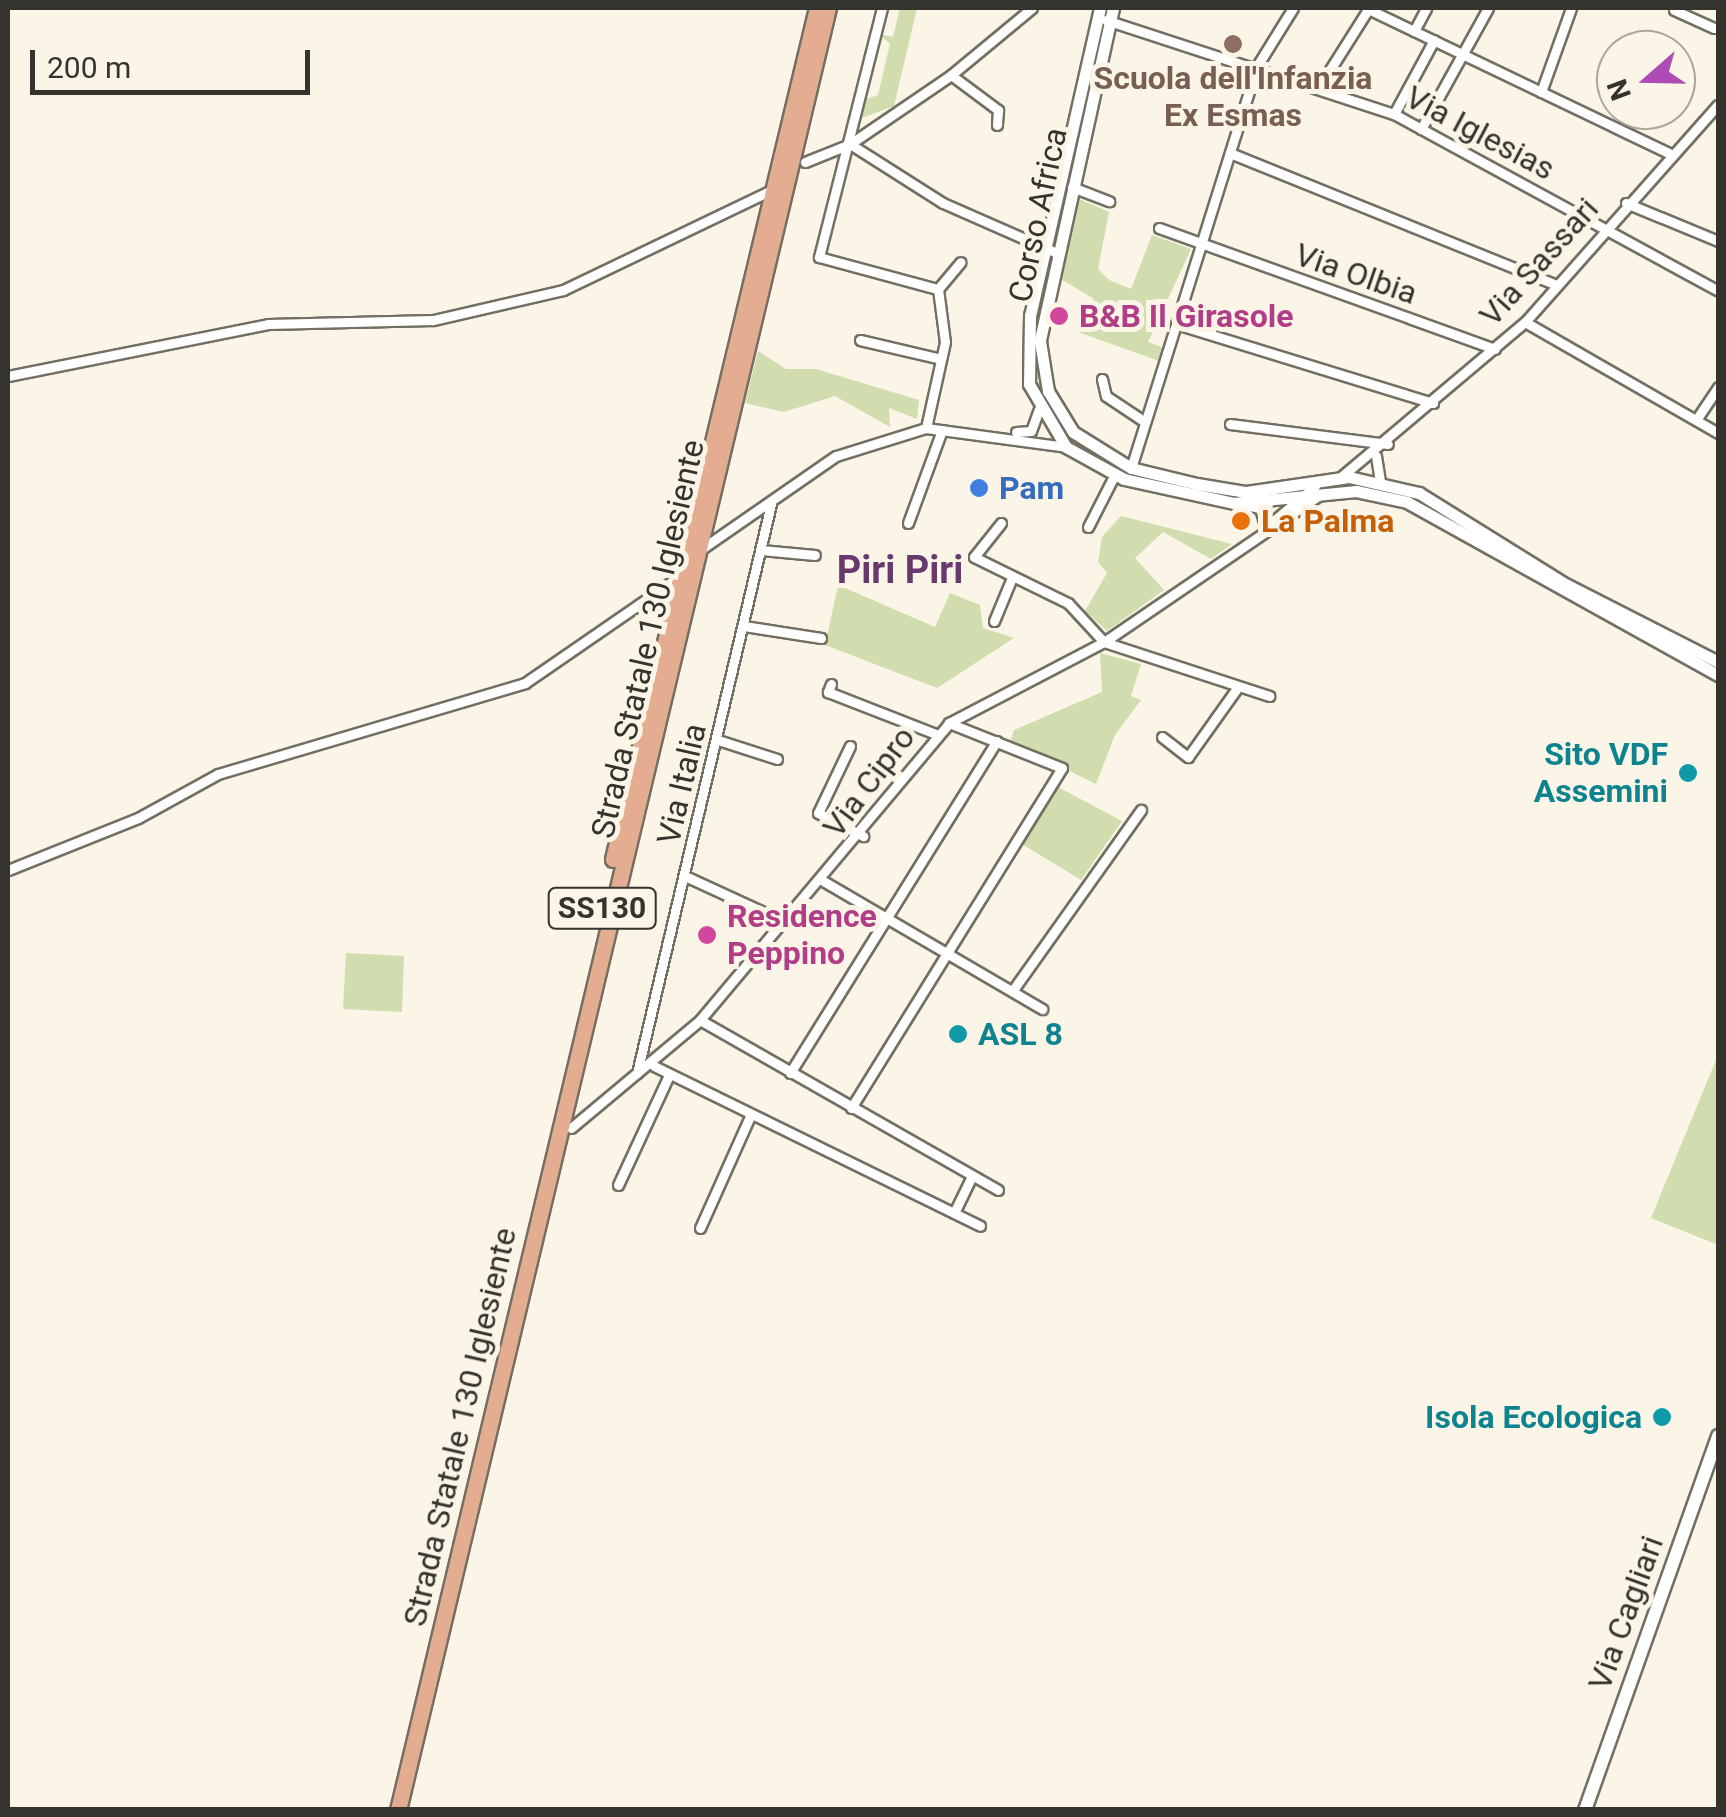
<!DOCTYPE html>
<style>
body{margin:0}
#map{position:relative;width:1726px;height:1817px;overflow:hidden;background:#faf5e6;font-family:Roboto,sans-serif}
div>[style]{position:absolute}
.green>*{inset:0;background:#d1ddae}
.roads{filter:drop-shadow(2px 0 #736f62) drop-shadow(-2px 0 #736f62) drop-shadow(0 2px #736f62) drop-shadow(0 -2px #736f62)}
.minor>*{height:9px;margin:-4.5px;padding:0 4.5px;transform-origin:4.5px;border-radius:4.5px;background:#fff}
.tertiary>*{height:11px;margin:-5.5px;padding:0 5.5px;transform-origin:5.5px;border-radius:5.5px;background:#fff}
.secondary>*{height:12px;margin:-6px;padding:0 6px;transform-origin:6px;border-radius:6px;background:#fff}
.primary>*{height:15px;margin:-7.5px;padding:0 7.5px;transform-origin:7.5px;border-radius:7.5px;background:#e4ac91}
.dots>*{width:28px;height:28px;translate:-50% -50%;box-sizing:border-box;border:5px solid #faf5e6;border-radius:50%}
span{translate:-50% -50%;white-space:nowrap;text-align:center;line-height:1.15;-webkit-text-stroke:10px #faf5e6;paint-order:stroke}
.shield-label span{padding:2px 8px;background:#faf5e6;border:2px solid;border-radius:8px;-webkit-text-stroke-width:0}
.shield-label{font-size:30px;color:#35332d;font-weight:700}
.education-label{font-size:32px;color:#785e54;font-weight:700}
.street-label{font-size:32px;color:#35332d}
.hotel-label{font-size:32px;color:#b23c85;font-weight:700}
.left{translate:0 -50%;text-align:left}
.shop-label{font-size:32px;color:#366cbe;font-weight:700}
.food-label{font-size:32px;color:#c56008;font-weight:700}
.culture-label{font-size:32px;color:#0d838f;font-weight:700}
.right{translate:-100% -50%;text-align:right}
.quarter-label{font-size:38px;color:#68396c;font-weight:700}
.frame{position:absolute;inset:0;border:10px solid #35332d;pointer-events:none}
.north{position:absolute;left:1596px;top:30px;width:100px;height:100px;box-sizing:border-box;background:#faf5e6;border:2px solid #aba79c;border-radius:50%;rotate:250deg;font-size:28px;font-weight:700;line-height:40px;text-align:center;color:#35332d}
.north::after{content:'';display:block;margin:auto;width:35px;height:45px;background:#ac4cb4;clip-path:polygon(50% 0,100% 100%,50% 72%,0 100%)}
.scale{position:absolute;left:30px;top:50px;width:280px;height:45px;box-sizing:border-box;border:5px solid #35332d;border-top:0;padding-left:12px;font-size:30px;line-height:35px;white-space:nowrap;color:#35332d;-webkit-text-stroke:8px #faf5e6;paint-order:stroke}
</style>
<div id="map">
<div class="green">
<i style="clip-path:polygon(900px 8px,917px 8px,894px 106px,859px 119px,864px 100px,878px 95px,890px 44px,879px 34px,893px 37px)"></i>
<i style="clip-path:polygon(1077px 198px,1109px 212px,1098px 269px,1109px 280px,1131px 289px,1152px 235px,1191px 249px,1148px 342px,1164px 348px,1159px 361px,1075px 331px,1094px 299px,1059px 278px)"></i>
<i style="clip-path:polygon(758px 351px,786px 369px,816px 369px,919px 400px,917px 419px,889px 408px,890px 427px,835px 396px,784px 412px,745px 403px)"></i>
<i style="clip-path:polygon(1121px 516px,1232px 544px,1211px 559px,1163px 532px,1135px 558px,1164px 590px,1107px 631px,1085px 611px,1107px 573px,1098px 562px,1102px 537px)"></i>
<i style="clip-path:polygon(838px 585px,935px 627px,950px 593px,980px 605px,983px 628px,1014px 638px,937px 688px,825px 645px)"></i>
<i style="clip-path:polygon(1100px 653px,1141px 664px,1131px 696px,1141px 700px,1115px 735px,1096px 784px,1010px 742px,1014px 730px,1102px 692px)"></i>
<i style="clip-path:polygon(1056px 786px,1122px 821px,1081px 880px,1022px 844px)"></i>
<i style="clip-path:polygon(346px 953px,404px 956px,402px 1012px,343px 1009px)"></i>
<i style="clip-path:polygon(1718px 1055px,1718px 1245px,1651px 1218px)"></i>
</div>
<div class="roads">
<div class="minor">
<i style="left:882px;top:8px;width:257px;rotate:104.2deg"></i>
<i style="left:819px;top:257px;width:123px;rotate:15.1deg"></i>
<i style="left:938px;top:289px;width:53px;rotate:82.5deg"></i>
<i style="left:945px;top:342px;width:88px;rotate:102.5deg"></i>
<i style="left:1366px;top:8px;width:340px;rotate:25.6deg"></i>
<i style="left:1674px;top:10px;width:44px;rotate:24.2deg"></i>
<i style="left:1106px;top:20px;width:303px;rotate:18.1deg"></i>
<i style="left:1394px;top:114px;width:369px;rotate:28.6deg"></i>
<i style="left:1414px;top:31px;width:26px;rotate:-62deg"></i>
<i style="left:951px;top:75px;width:59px;rotate:36.7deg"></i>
<i style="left:998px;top:110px;width:15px;rotate:94deg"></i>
<i style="left:1319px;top:87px;width:93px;rotate:-57.7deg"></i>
<i style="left:1541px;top:92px;width:89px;rotate:-70.3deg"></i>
<i style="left:1394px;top:114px;width:84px;rotate:-61.6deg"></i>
<i style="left:1421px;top:129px;width:138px;rotate:-61deg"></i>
<i style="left:850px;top:144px;width:110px;rotate:32.4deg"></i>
<i style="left:943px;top:203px;width:124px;rotate:23.7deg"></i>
<i style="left:1230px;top:153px;width:350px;rotate:22deg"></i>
<i style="left:805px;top:162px;width:48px;rotate:-21.8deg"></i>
<i style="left:850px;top:144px;width:122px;rotate:-34.3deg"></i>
<i style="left:951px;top:75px;width:105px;rotate:-39.6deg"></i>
<i style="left:1072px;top:187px;width:40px;rotate:21deg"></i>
<i style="left:1626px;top:203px;width:100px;rotate:22.4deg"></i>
<i style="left:1159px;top:228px;width:357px;rotate:19.8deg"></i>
<i style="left:938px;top:289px;width:35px;rotate:-50deg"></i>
<i style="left:1525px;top:322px;width:223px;rotate:29.9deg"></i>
<i style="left:1176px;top:324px;width:269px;rotate:17.1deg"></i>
<i style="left:860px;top:340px;width:83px;rotate:13.2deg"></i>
<i style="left:8px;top:376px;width:265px;rotate:-11.3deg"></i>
<i style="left:268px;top:324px;width:165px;rotate:-1.4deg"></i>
<i style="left:433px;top:320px;width:133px;rotate:-13deg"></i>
<i style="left:563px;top:290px;width:232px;rotate:-25.6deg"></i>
<i style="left:1102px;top:379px;width:17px;rotate:77deg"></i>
<i style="left:1106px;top:396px;width:47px;rotate:33.7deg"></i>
<i style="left:1696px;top:420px;width:40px;rotate:-56deg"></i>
<i style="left:1230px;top:424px;width:159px;rotate:7.2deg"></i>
<i style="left:1016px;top:432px;width:15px;rotate:-4deg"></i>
<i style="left:1031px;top:431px;width:23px;rotate:-70deg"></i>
<i style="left:1376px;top:456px;width:25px;rotate:81deg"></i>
<i style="left:1131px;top:468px;width:421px;rotate:-72.6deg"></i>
<i style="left:1257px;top:66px;width:68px;rotate:-58.2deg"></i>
<i style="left:1342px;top:476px;width:239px;rotate:-40.1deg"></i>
<i style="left:1525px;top:322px;width:290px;rotate:-48.4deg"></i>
<i style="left:1242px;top:504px;width:18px;rotate:13deg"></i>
<i style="left:1260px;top:508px;width:19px;rotate:74deg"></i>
<i style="left:908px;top:523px;width:99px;rotate:-69.9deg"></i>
<i style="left:1001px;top:523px;width:43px;rotate:128.5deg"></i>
<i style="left:974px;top:557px;width:105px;rotate:26.1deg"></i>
<i style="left:1068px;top:603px;width:53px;rotate:47.3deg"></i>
<i style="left:1104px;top:642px;width:174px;rotate:18.1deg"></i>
<i style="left:1270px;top:524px;width:59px;rotate:-40.2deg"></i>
<i style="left:1088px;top:527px;width:57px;rotate:-63deg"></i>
<i style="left:700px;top:550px;width:165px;rotate:-34.7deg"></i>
<i style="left:836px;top:456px;width:94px;rotate:-17.3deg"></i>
<i style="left:926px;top:428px;width:141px;rotate:7.7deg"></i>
<i style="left:761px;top:550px;width:54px;rotate:5.3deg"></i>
<i style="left:994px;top:621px;width:44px;rotate:-67.5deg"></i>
<i style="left:744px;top:626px;width:78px;rotate:8.9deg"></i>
<i style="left:831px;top:684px;width:9px;rotate:111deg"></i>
<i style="left:828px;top:692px;width:116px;rotate:21.3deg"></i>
<i style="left:1162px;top:737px;width:33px;rotate:38deg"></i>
<i style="left:1188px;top:757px;width:86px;rotate:-54.5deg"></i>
<i style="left:718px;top:740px;width:62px;rotate:17.9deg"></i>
<i style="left:850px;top:746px;width:74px;rotate:115.5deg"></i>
<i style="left:818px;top:813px;width:51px;rotate:27.1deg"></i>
<i style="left:8px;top:870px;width:140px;rotate:-21.8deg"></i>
<i style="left:138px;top:818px;width:91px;rotate:-28.8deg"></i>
<i style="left:218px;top:774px;width:320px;rotate:-16.5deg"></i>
<i style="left:525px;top:683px;width:188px;rotate:-34.6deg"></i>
<i style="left:685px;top:876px;width:110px;rotate:24.7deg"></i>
<i style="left:823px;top:881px;width:254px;rotate:30.3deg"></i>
<i style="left:1013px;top:990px;width:221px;rotate:-54.6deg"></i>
<i style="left:700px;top:1020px;width:343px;rotate:29.7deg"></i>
<i style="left:654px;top:1066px;width:363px;rotate:26.1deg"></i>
<i style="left:637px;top:1073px;width:585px;rotate:-76.75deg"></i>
<i style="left:790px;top:1073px;width:391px;rotate:-58.1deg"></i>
<i style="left:851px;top:1108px;width:400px;rotate:-58.2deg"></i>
<i style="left:1062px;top:768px;width:122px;rotate:-158.3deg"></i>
<i style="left:571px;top:1128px;width:168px;rotate:-39.9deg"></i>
<i style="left:700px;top:1020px;width:388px;rotate:-50deg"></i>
<i style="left:949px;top:723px;width:175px;rotate:-27.6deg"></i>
<i style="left:1104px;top:642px;width:259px;rotate:-34.3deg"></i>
<i style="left:618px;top:1185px;width:121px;rotate:-65.1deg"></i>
<i style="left:954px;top:1213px;width:41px;rotate:-64.1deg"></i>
<i style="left:700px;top:1228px;width:123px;rotate:-65.9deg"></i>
</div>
<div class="tertiary">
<i style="left:1100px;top:8px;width:315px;rotate:102.8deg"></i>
<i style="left:1030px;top:315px;width:69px;rotate:90.8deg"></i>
<i style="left:1029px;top:384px;width:73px;rotate:59.6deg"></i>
<i style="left:1066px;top:447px;width:66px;rotate:28.9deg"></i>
<i style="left:1124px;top:479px;width:113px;rotate:12.3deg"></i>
<i style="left:1234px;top:503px;width:123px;rotate:-5.6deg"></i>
<i style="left:1356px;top:491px;width:52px;rotate:12.2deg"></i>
<i style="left:1407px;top:502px;width:356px;rotate:29.1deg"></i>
<i style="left:1113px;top:8px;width:341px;rotate:102.4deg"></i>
<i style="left:1040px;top:341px;width:51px;rotate:80.9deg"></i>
<i style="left:1048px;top:391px;width:48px;rotate:58.6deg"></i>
<i style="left:1073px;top:432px;width:68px;rotate:31.8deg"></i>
<i style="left:1131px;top:468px;width:68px;rotate:13.6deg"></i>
<i style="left:1197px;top:484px;width:50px;rotate:9.3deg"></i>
<i style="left:1246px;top:492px;width:104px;rotate:-8.3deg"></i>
<i style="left:1349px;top:477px;width:72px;rotate:12.9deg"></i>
<i style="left:1419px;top:493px;width:174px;rotate:31.9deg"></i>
<i style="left:1567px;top:585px;width:169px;rotate:27deg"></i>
</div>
<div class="secondary">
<i style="left:1585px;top:1810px;width:397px;rotate:-70.4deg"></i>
</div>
<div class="primary">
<i style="left:613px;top:859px;width:875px;rotate:-76.52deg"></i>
<i style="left:398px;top:1810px;width:1853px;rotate:-76.58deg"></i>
</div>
</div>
<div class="dots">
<i style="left:1233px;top:44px;background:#8d6e63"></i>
<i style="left:1059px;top:316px;background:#d1479c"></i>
<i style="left:979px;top:488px;background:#3f7fe0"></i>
<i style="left:1241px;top:521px;background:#e8710a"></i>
<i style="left:1688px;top:773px;background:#0f9aa8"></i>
<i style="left:707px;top:935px;background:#d1479c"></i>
<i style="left:958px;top:1034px;background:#0f9aa8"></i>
<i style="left:1662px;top:1417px;background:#0f9aa8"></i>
</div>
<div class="shield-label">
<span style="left:602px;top:908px">SS130</span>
</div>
<div class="education-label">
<span style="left:1233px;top:97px">Scuola dell'Infanzia<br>Ex Esmas</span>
</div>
<div class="street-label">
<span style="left:1480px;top:133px;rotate:28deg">Via Iglesias</span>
<span style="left:1038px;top:215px;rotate:-78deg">Corso Africa</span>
<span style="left:1539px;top:262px;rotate:-48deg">Via Sassari</span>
<span style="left:1356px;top:274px;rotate:19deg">Via Olbia</span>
<span style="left:648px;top:639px;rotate:-77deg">Strada Statale 130 Iglesiente</span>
<span style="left:869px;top:782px;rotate:-53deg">Via Cipro</span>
<span style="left:682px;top:784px;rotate:-77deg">Via Italia</span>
<span style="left:460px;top:1427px;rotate:-77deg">Strada Statale 130 Iglesiente</span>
<span style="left:1626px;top:1613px;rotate:-70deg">Via Cagliari</span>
</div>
<div class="hotel-label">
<span class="left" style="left:1079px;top:316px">B&amp;B Il Girasole</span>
<span class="left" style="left:727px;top:935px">Residence<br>Peppino</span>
</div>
<div class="shop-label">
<span class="left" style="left:999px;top:488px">Pam</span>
</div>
<div class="food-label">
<span class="left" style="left:1261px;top:521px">La Palma</span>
</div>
<div class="culture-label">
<span class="right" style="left:1668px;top:773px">Sito VDF<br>Assemini</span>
<span class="left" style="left:978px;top:1034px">ASL 8</span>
<span class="right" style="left:1642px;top:1417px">Isola Ecologica</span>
</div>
<div class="quarter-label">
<span style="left:900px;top:571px">Piri Piri</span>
</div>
<div class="frame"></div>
<div class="north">N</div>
<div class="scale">200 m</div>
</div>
